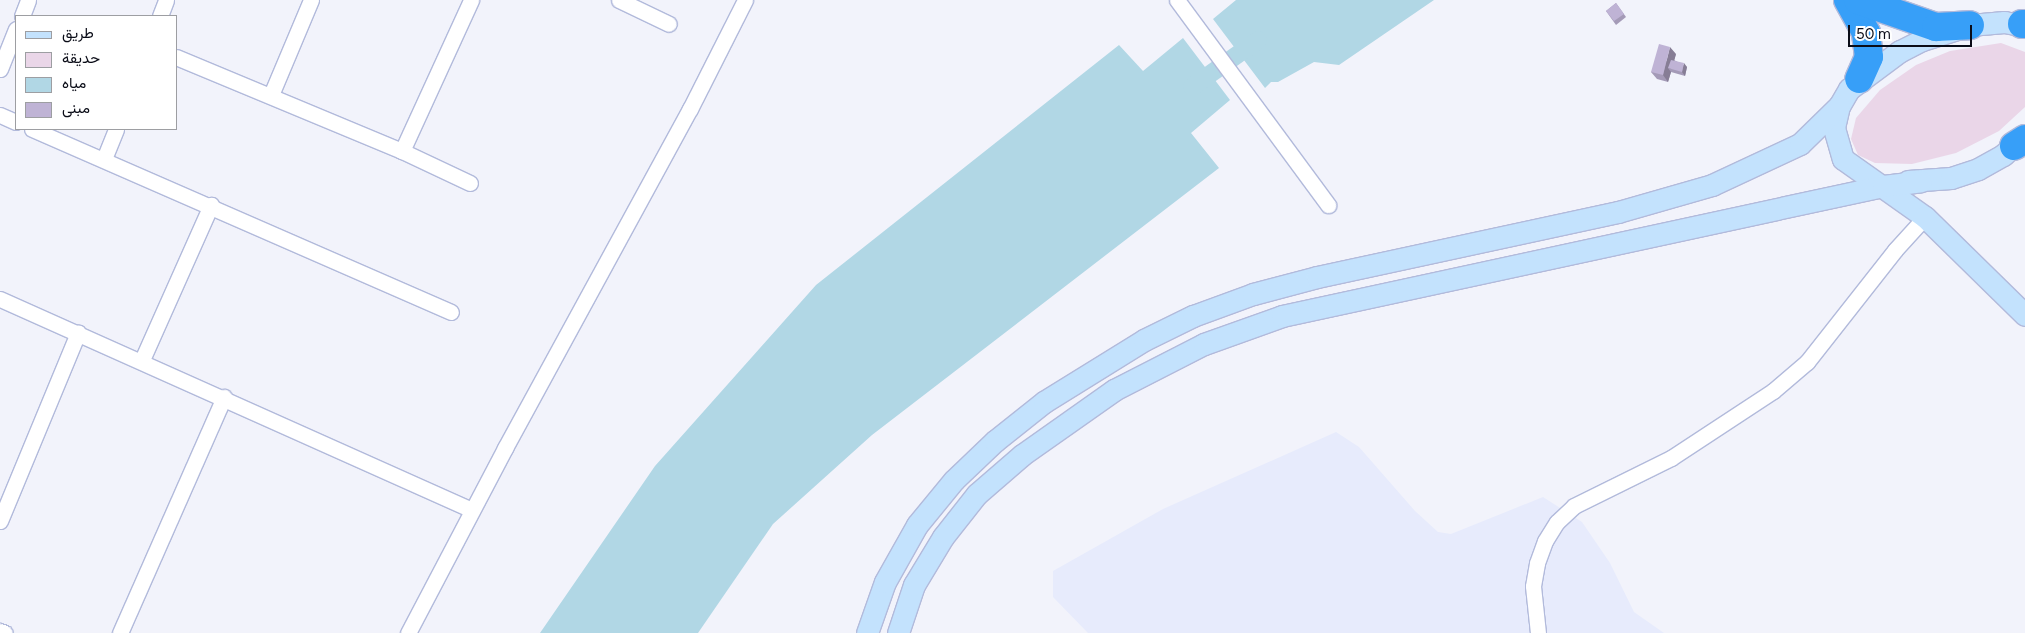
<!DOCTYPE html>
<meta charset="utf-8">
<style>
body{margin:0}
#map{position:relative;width:2025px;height:633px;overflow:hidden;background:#f2f3fb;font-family:Figtree,Vazirmatn,sans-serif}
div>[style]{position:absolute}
.built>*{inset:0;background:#e7ebfc}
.green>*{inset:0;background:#ead6e8}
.water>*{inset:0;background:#b1d7e5}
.canal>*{height:18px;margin:-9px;padding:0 9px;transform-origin:9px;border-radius:9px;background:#b1d7e5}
.roads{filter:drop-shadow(1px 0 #b2badb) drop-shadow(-1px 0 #b2badb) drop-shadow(0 1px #b2badb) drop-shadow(0 -1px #b2badb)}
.street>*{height:15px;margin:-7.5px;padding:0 7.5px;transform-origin:7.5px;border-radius:7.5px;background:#fff}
.secondary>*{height:21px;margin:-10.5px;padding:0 10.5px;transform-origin:10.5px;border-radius:10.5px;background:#c3e2fd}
.highway>*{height:28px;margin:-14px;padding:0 14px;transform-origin:14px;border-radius:14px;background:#379ff8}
.wall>*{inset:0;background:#a49ab7}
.shaded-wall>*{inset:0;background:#867d95}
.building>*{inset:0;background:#bfb3d5}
span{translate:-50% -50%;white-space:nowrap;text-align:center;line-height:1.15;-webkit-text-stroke:4px #fff;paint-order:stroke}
.legend{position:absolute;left:15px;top:15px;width:162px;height:115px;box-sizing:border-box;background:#fff;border:1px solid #9d9ea2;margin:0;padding:6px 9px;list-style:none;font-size:15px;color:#0a0c17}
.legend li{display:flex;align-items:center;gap:10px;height:25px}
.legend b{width:25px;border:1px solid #9d9ea2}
.scale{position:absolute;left:1848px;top:25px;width:124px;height:22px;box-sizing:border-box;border:2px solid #0a0c17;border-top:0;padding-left:6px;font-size:15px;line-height:18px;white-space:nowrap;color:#0a0c17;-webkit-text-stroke:4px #fff;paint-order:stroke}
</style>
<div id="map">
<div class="built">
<i style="clip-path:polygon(1336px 432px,1359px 447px,1415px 511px,1438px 532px,1451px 534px,1543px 497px,1582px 522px,1610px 563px,1634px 612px,1664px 633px,1088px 633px,1053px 597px,1053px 571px,1163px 509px)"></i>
</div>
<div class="green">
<i style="clip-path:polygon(2001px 43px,2025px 52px,2025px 107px,1999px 131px,1956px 153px,1912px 164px,1875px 163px,1858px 155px,1851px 139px,1856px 118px,1880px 90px,1916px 65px,1950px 51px)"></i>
</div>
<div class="water">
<i style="clip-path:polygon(1236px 0,1434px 0,1339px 65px,1314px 62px,1278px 82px,1271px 82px,1265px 88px,1213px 19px)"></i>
<i style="clip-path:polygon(1183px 38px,1230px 100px,1191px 133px,1219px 168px,872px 435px,773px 524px,698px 633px,540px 633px,655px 466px,816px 285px,1119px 45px,1143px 71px)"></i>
</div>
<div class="canal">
<i style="left:1192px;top:87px;width:81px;rotate:-35.5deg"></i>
</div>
<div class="roads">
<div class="street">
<i style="left:619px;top:0;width:55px;rotate:25.6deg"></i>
<i style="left:1177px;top:0;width:255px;rotate:53.6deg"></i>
<i style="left:22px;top:16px;width:17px;rotate:-69deg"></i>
<i style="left:160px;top:16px;width:17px;rotate:-69deg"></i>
<i style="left:176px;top:57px;width:245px;rotate:22.6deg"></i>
<i style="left:402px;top:151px;width:75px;rotate:25.2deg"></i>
<i style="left:0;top:69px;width:43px;rotate:-68.2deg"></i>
<i style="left:271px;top:95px;width:103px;rotate:-67.2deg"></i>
<i style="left:0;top:115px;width:17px;rotate:24deg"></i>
<i style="left:32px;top:129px;width:457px;rotate:23.6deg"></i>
<i style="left:402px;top:151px;width:166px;rotate:-65.4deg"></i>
<i style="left:104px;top:159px;width:32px;rotate:-68deg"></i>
<i style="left:0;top:299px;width:517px;rotate:24.09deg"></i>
<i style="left:142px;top:360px;width:170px;rotate:-66deg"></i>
<i style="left:0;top:521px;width:204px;rotate:-67.5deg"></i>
<i style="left:0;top:631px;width:5px;rotate:22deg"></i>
<i style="left:120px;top:633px;width:258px;rotate:-66.2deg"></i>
<i style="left:408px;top:633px;width:209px;rotate:-62.3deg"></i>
<i style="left:505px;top:448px;width:386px;rotate:-61.4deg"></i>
<i style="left:690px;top:109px;width:122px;rotate:-63.2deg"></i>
<i style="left:1538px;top:633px;width:47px;rotate:-96.1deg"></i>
<i style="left:1533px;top:586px;width:23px;rotate:-80deg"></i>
<i style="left:1537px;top:563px;width:23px;rotate:-70deg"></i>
<i style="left:1545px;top:541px;width:22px;rotate:-58deg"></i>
<i style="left:1557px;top:522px;width:23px;rotate:-43deg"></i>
<i style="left:1574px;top:506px;width:108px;rotate:-26.3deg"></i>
<i style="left:1671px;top:458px;width:122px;rotate:-33.3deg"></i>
<i style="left:1773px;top:391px;width:45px;rotate:-40.5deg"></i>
<i style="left:1807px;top:362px;width:142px;rotate:-51.8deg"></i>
<i style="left:1895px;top:250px;width:45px;rotate:-47.7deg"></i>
</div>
<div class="secondary">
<i style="left:2025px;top:26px;width:21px;rotate:-169deg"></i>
<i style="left:2004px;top:22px;width:34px;rotate:175deg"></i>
<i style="left:1970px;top:25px;width:50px;rotate:162.6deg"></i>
<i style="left:1922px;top:40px;width:25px;rotate:153deg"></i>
<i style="left:1900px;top:51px;width:64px;rotate:143.3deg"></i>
<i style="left:1849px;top:89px;width:20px;rotate:120deg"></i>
<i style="left:1839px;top:106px;width:23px;rotate:103deg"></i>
<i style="left:1834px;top:128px;width:32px;rotate:74deg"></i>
<i style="left:1843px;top:159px;width:100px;rotate:35.3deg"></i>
<i style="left:1925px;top:217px;width:140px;rotate:44.4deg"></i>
<i style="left:1908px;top:181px;width:43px;rotate:-4deg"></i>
<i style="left:1951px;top:178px;width:28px;rotate:-18deg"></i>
<i style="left:1978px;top:169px;width:29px;rotate:-29deg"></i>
<i style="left:2003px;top:155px;width:29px;rotate:-41deg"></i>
<i style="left:867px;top:633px;width:54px;rotate:-70.6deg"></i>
<i style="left:885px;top:582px;width:65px;rotate:-60.7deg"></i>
<i style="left:917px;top:525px;width:58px;rotate:-50.6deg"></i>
<i style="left:954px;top:480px;width:57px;rotate:-43.6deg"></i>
<i style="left:995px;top:441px;width:63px;rotate:-38.5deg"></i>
<i style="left:1044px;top:402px;width:118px;rotate:-31.8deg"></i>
<i style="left:1144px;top:340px;width:55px;rotate:-26.1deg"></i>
<i style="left:1193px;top:316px;width:64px;rotate:-20.1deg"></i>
<i style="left:1253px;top:294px;width:66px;rotate:-14.9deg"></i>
<i style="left:1317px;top:277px;width:308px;rotate:-12.2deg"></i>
<i style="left:1618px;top:212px;width:98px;rotate:-16deg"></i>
<i style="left:1712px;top:185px;width:97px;rotate:-25deg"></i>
<i style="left:1800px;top:144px;width:54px;rotate:-44.3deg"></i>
<i style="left:898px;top:633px;width:51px;rotate:-71.6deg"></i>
<i style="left:914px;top:585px;width:56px;rotate:-58.9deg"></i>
<i style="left:943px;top:537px;width:55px;rotate:-51.7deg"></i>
<i style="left:977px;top:494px;width:60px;rotate:-40.9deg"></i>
<i style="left:1022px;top:455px;width:113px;rotate:-35.2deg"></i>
<i style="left:1114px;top:390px;width:101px;rotate:-27.1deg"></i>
<i style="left:1204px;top:344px;width:83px;rotate:-19.7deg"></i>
<i style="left:1282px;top:316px;width:615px;rotate:-12.21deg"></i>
<i style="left:1883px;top:186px;width:38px;rotate:-7deg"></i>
</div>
<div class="highway">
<i style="left:1848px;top:0;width:38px;rotate:61deg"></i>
<i style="left:1866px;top:33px;width:24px;rotate:83deg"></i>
<i style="left:1869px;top:57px;width:24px;rotate:114deg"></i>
<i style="left:1858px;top:0;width:83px;rotate:19.1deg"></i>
<i style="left:1936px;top:27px;width:34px;rotate:-3deg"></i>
<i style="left:2022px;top:24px;width:3px"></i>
<i style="left:2014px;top:146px;width:13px;rotate:-32deg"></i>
</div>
</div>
<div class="wall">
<i style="clip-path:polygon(1616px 3px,1626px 17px,1616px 25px,1606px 11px)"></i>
<i style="clip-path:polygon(1676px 54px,1674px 60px,1687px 67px,1685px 76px,1671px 72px,1668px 82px,1657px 79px,1651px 72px)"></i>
</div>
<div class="shaded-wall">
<i style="clip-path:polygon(1670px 47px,1676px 54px,1672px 69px,1668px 68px,1671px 72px,1668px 82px,1663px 75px)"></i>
<i style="clip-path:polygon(1684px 63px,1687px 67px,1685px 76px,1682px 72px)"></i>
</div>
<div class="building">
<i style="clip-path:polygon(1616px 3px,1624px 14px,1614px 21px,1606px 11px)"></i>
<i style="clip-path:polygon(1659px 44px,1670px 47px,1663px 75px,1651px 72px)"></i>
<i style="clip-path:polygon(1671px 60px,1684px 63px,1682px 72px,1668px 68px)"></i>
</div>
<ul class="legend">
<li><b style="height:6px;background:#c3e2fd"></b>طريق</li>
<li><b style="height:14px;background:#ead6e8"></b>حديقة</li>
<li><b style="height:14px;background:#b1d7e5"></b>مياه</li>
<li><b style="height:14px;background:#bfb3d5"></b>مبنى</li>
</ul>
<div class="scale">50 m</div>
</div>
